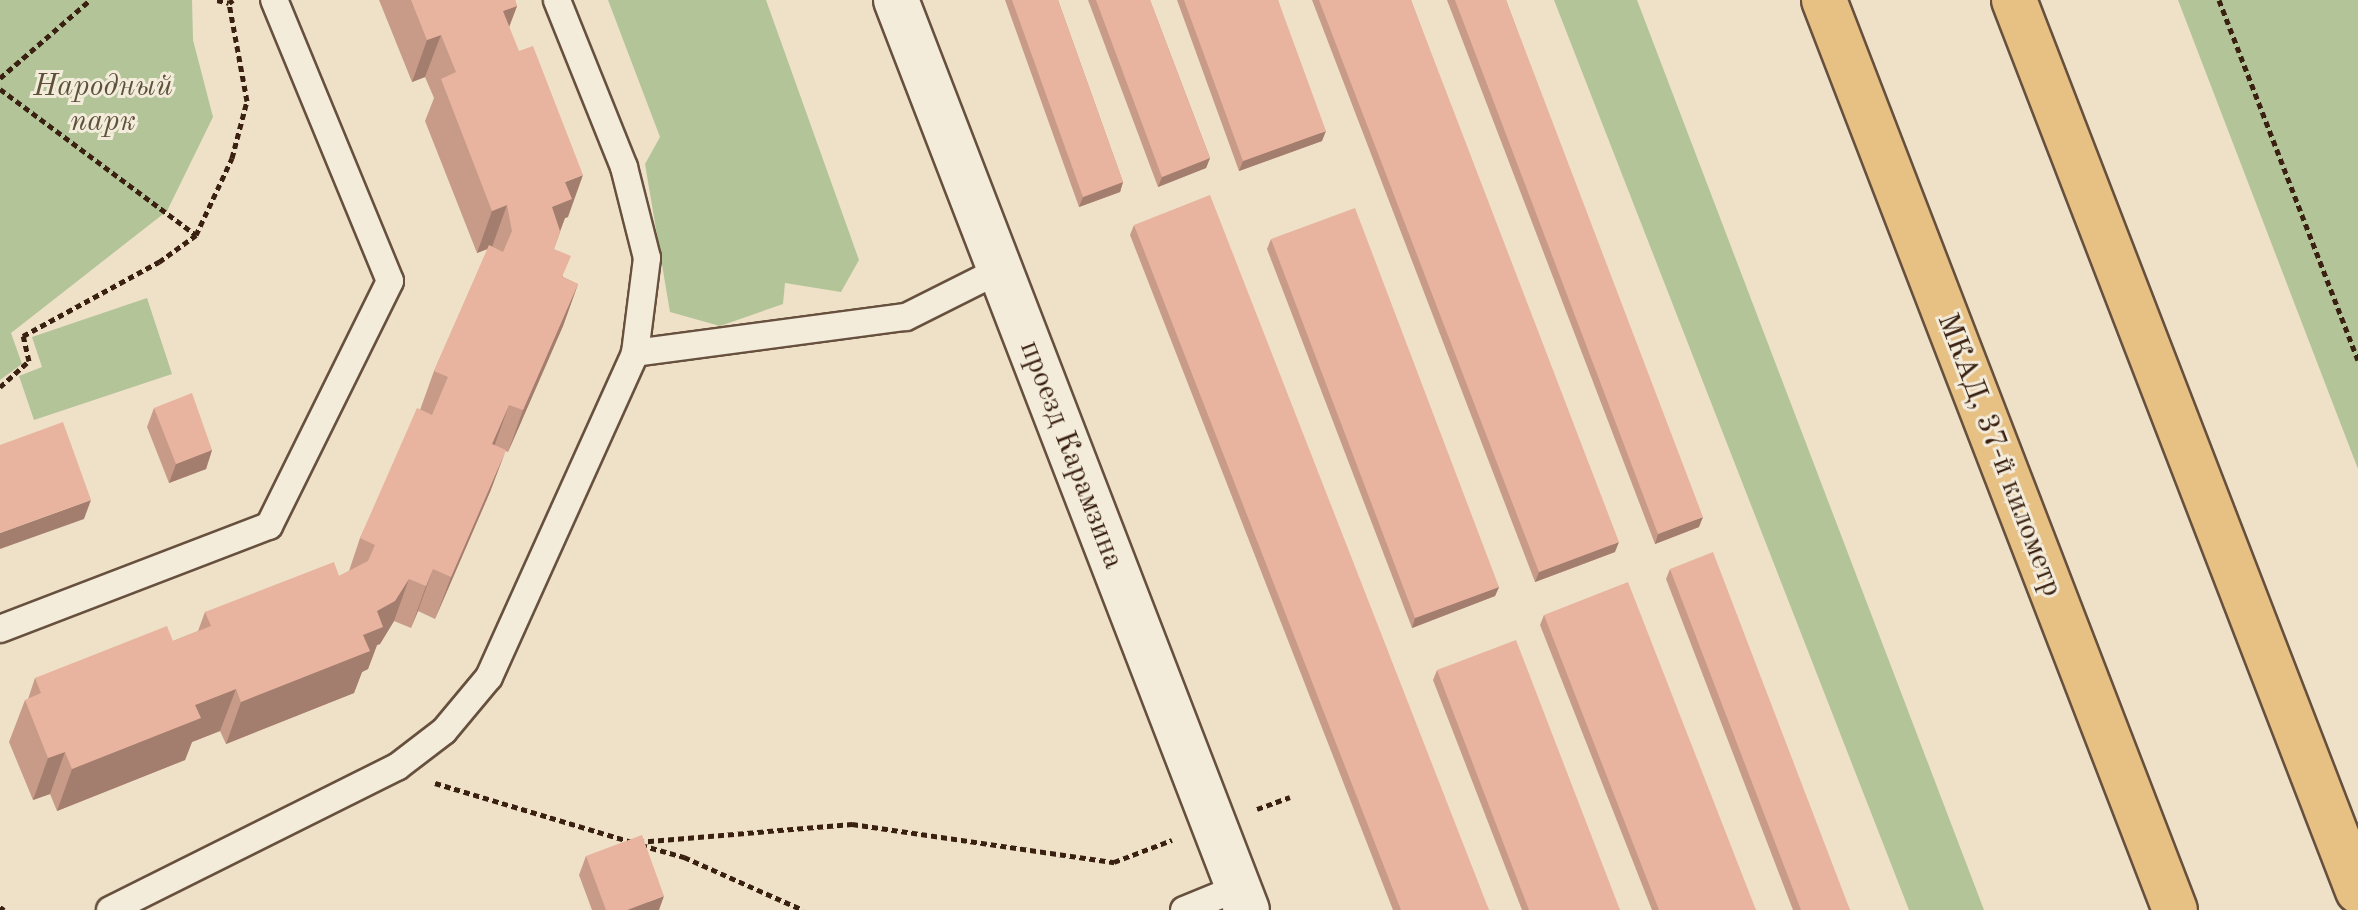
<!DOCTYPE html>
<meta charset="utf-8">
<style>
body{margin:0}
#map{position:relative;width:2358px;height:910px;overflow:hidden;background:#eee1c7;font-family:"Old Standard TT",serif}
div>[style]{position:absolute}
.green>*{inset:0;background:#b3c499}
.path>*{height:5px;margin-top:-2.5px;transform-origin:0;background:repeating-linear-gradient(90deg,#3a2010 0 6px,transparent 0 10px)}
.roads{filter:drop-shadow(2px 0 #67503e) drop-shadow(-2px 0 #67503e) drop-shadow(0 2px #67503e) drop-shadow(0 -2px #67503e)}
.service>*{height:26px;margin:-13px;padding:0 13px;transform-origin:13px;border-radius:13px;background:#f4ecdb}
.tertiary>*{height:44px;margin:-22px;padding:0 22px;transform-origin:22px;border-radius:22px;background:#f4ecdb}
.trunk>*{height:44px;margin:-22px;padding:0 22px;transform-origin:22px;border-radius:22px;background:#e7c084}
.wall>*{inset:0;background:#c89b89}
.shaded-wall>*{inset:0;background:#a37e6f}
.building>*{inset:0;background:#e9b49f}
span{translate:-50% -50%;white-space:nowrap;text-align:center;line-height:1.15;-webkit-text-stroke:6px #f4ecdb;paint-order:stroke}
.park-label{font-size:30px;color:#5e5139;font-style:italic}
.street-label{font-size:30px;color:#3a2010}
</style>
<div id="map">
<div class="green">
<i style="clip-path:polygon(0 0,192px 0,193px 40px,213px 117px,167px 211px,11px 333px,22px 364px,0 380px)"></i>
<i style="clip-path:polygon(608px 0,766px 0,859px 260px,841px 292px,785px 283px,783px 304px,720px 326px,670px 312px,645px 164px,660px 137px)"></i>
<i style="clip-path:polygon(1554px 0,1637px 0,1984px 910px,1909px 910px)"></i>
<i style="clip-path:polygon(2178px 0,2358px 0,2358px 469px)"></i>
<i style="clip-path:polygon(147px 298px,172px 374px,34px 420px,19px 376px,42px 367px,32px 337px)"></i>
</div>
<div class="path">
<i style="left:217px;top:0;width:12px;rotate:14deg"></i>
<i style="left:2219px;top:0;width:386px;rotate:68.9deg"></i>
<i style="left:0;top:78px;width:119px;rotate:-40.9deg"></i>
<i style="left:0;top:89px;width:244px;rotate:36.7deg"></i>
<i style="left:0;top:387px;width:39px;rotate:-42deg"></i>
<i style="left:29px;top:361px;width:26px;rotate:-103deg"></i>
<i style="left:23px;top:336px;width:155px;rotate:-28.6deg"></i>
<i style="left:159px;top:262px;width:46px;rotate:-36.1deg"></i>
<i style="left:196px;top:235px;width:85px;rotate:-64.9deg"></i>
<i style="left:232px;top:158px;width:59px;rotate:-75.3deg"></i>
<i style="left:247px;top:101px;width:100px;rotate:-100.4deg"></i>
<i style="left:229px;top:3px;width:5px;rotate:-37deg"></i>
<i style="left:435px;top:783px;width:206px;rotate:16.7deg"></i>
<i style="left:1257px;top:809px;width:35px;rotate:-20deg"></i>
<i style="left:638px;top:842px;width:215px;rotate:-4.8deg"></i>
<i style="left:852px;top:824px;width:265px;rotate:8.3deg"></i>
<i style="left:1114px;top:862px;width:62px;rotate:-20.8deg"></i>
<i style="left:641px;top:845px;width:45px;rotate:15.6deg"></i>
<i style="left:684px;top:857px;width:130px;rotate:24deg"></i>
<i style="left:0;top:907px;width:5px;rotate:37deg"></i>
</div>
<div class="roads">
<div class="service">
<i style="left:635px;top:353px;width:273px;rotate:-7.6deg"></i>
<i style="left:906px;top:317px;width:105px;rotate:-26.6deg"></i>
<i style="left:0;top:629px;width:288px;rotate:-21deg"></i>
<i style="left:269px;top:526px;width:273px;rotate:-63.7deg"></i>
<i style="left:390px;top:281px;width:304px;rotate:-112.4deg"></i>
<i style="left:110px;top:910px;width:321px;rotate:-26.5deg"></i>
<i style="left:397px;top:767px;width:59px;rotate:-37.5deg"></i>
<i style="left:444px;top:731px;width:70px;rotate:-50.2deg"></i>
<i style="left:489px;top:677px;width:355px;rotate:-65.7deg"></i>
<i style="left:635px;top:353px;width:96px;rotate:-82.8deg"></i>
<i style="left:647px;top:258px;width:94px;rotate:-104.2deg"></i>
<i style="left:624px;top:167px;width:180px;rotate:-111.9deg"></i>
<i style="left:1184px;top:910px;width:58px;rotate:-22.2deg"></i>
</div>
<div class="tertiary">
<i style="left:896px;top:0;width:975px;rotate:68.91deg"></i>
</div>
<div class="trunk">
<i style="left:1824px;top:0;width:975px;rotate:68.91deg"></i>
<i style="left:2014px;top:0;width:955px;rotate:68.89deg"></i>
</div>
</div>
<div class="wall">
<i style="clip-path:polygon(379px 0,515px 0,517px 6px,509px 27px,568px 217px,565px 218px,554px 249px,563px 277px,578px 284px,563px 326px,508px 452px,505px 451px,490px 492px,435px 619px,418px 611px,411px 628px,394px 621px,380px 644px,377px 645px,368px 669px,362px 672px,354px 693px,226px 744px,220px 731px,192px 742px,185px 760px,57px 811px,50px 794px,33px 800px,9px 742px,25px 700px,28px 699px,35px 678px,173px 641px,198px 631px,205px 612px,339px 576px,349px 571px,360px 538px,420px 410px,434px 371px,488px 249px,477px 253px,425px 121px,434px 98px,425px 77px,412px 82px)"></i>
<i style="clip-path:polygon(1005px 0,1058px 0,1123px 182px,1120px 192px,1079px 207px)"></i>
<i style="clip-path:polygon(1088px 0,1150px 0,1210px 158px,1206px 168px,1158px 187px)"></i>
<i style="clip-path:polygon(1177px 0,1278px 0,1322px 141px,1239px 171px)"></i>
<i style="clip-path:polygon(1312px 0,1411px 0,1615px 552px,1535px 582px)"></i>
<i style="clip-path:polygon(1447px 0,1506px 0,1699px 527px,1655px 544px)"></i>
<i style="clip-path:polygon(1134px 225px,1489px 910px,1393px 910px,1130px 235px)"></i>
<i style="clip-path:polygon(1271px 239px,1499px 587px,1495px 596px,1412px 628px,1267px 249px)"></i>
<i style="clip-path:polygon(154px 408px,212px 450px,206px 469px,169px 483px,147px 427px)"></i>
<i style="clip-path:polygon(1670px 569px,1850px 910px,1793px 910px,1666px 579px)"></i>
<i style="clip-path:polygon(1544px 615px,1756px 910px,1652px 910px,1540px 625px)"></i>
<i style="clip-path:polygon(1437px 670px,1620px 910px,1522px 910px,1433px 680px)"></i>
<i style="clip-path:polygon(586px 856px,659px 910px,592px 910px,579px 875px)"></i>
</div>
<div class="shaded-wall">
<i style="clip-path:polygon(517px 6px,501px 48px,503px 11px)"></i>
<i style="clip-path:polygon(441px 35px,425px 77px,412px 82px,427px 40px)"></i>
<i style="clip-path:polygon(1326px 131px,1322px 141px,1239px 171px,1243px 161px)"></i>
<i style="clip-path:polygon(1210px 158px,1206px 168px,1158px 187px,1162px 177px)"></i>
<i style="clip-path:polygon(583px 175px,568px 217px,565px 218px,556px 241px,552px 207px,565px 182px)"></i>
<i style="clip-path:polygon(1123px 182px,1120px 192px,1079px 207px,1083px 197px)"></i>
<i style="clip-path:polygon(507px 205px,492px 247px,477px 253px,492px 211px)"></i>
<i style="clip-path:polygon(578px 284px,563px 326px,508px 452px,523px 410px)"></i>
<i style="clip-path:polygon(509px 405px,494px 447px,492px 444px)"></i>
<i style="clip-path:polygon(212px 450px,206px 469px,169px 483px,176px 464px)"></i>
<i style="clip-path:polygon(506px 450px,490px 492px,435px 619px,451px 577px)"></i>
<i style="clip-path:polygon(91px 500px,84px 519px,0 549px,0 533px)"></i>
<i style="clip-path:polygon(1703px 517px,1699px 527px,1655px 544px,1658px 534px)"></i>
<i style="clip-path:polygon(1619px 542px,1615px 552px,1535px 582px,1539px 572px)"></i>
<i style="clip-path:polygon(433px 569px,418px 611px,411px 628px,426px 586px)"></i>
<i style="clip-path:polygon(409px 579px,394px 621px,380px 644px,377px 645px,368px 669px,362px 672px,354px 693px,226px 744px,241px 702px,363px 635px,377px 611px)"></i>
<i style="clip-path:polygon(1499px 587px,1495px 596px,1412px 628px,1415px 618px)"></i>
<i style="clip-path:polygon(236px 689px,220px 731px,192px 742px,185px 760px,57px 811px,72px 769px,195px 705px)"></i>
<i style="clip-path:polygon(65px 752px,50px 794px,33px 800px,48px 758px)"></i>
<i style="clip-path:polygon(664px 896px,659px 910px,627px 910px)"></i>
</div>
<div class="building">
<i style="clip-path:polygon(411px 0,515px 0,517px 6px,503px 11px,519px 51px,533px 46px,583px 175px,565px 182px,572px 199px,552px 207px,560px 231px,554px 249px,571px 256px,562px 277px,578px 284px,523px 410px,509px 405px,492px 444px,506px 450px,451px 577px,433px 569px,426px 586px,409px 579px,395px 601px,377px 611px,383px 627px,363px 635px,370px 651px,241px 702px,236px 689px,195px 705px,201px 718px,72px 769px,65px 752px,48px 758px,25px 700px,41px 693px,35px 678px,167px 626px,173px 641px,211px 626px,205px 612px,334px 562px,339px 576px,368px 561px,375px 545px,360px 538px,417px 408px,432px 415px,448px 377px,434px 371px,489px 245px,503px 252px,512px 231px,507px 205px,492px 211px,441px 79px,456px 72px,441px 35px,427px 40px)"></i>
<i style="clip-path:polygon(1012px 0,1058px 0,1123px 182px,1083px 197px)"></i>
<i style="clip-path:polygon(1096px 0,1150px 0,1210px 158px,1162px 177px)"></i>
<i style="clip-path:polygon(1184px 0,1278px 0,1326px 131px,1243px 161px)"></i>
<i style="clip-path:polygon(1319px 0,1411px 0,1619px 542px,1539px 572px)"></i>
<i style="clip-path:polygon(1455px 0,1506px 0,1703px 517px,1658px 534px)"></i>
<i style="clip-path:polygon(1210px 195px,1489px 910px,1401px 910px,1134px 225px)"></i>
<i style="clip-path:polygon(1355px 208px,1499px 587px,1415px 618px,1271px 239px)"></i>
<i style="clip-path:polygon(192px 393px,212px 450px,176px 464px,154px 408px)"></i>
<i style="clip-path:polygon(63px 422px,91px 500px,0 533px,0 445px)"></i>
<i style="clip-path:polygon(1713px 552px,1850px 910px,1801px 910px,1670px 569px)"></i>
<i style="clip-path:polygon(1628px 582px,1756px 910px,1659px 910px,1544px 615px)"></i>
<i style="clip-path:polygon(1516px 640px,1620px 910px,1529px 910px,1437px 670px)"></i>
<i style="clip-path:polygon(642px 835px,664px 896px,627px 910px,606px 910px,586px 856px)"></i>
</div>
<div class="park-label">
<span style="left:103px;top:104px">Народный<br>парк</span>
</div>
<div class="street-label">
<span style="left:1071px;top:455px;rotate:69deg">проезд Карамзина</span>
<span style="left:1999px;top:455px;rotate:69deg">МКАД, 37-й километр</span>
</div>
</div>
